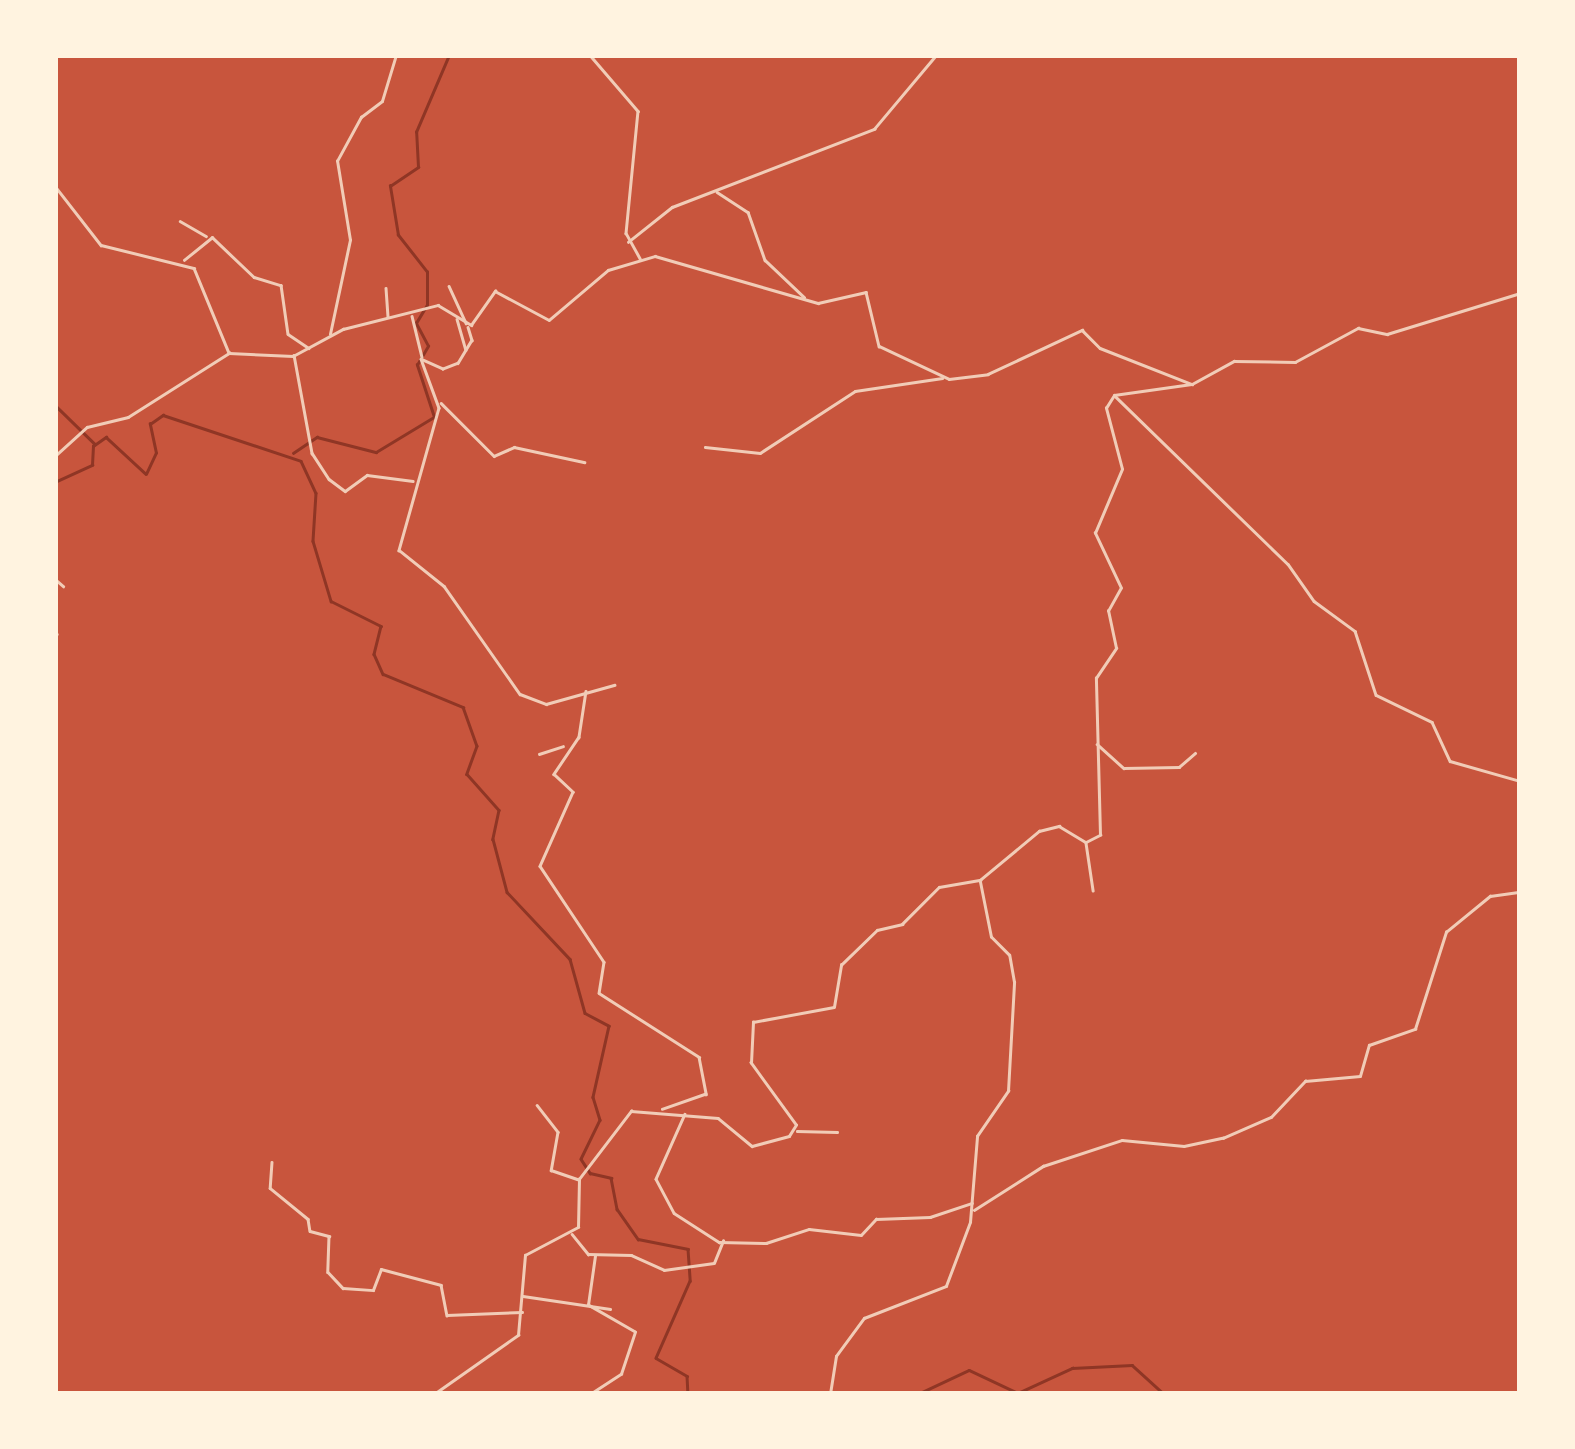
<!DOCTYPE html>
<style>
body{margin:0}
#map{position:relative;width:1575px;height:1449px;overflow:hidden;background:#c8553d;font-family:"Noto Sans",sans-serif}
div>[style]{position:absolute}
.stream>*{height:2.5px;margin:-1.25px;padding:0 1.25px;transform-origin:1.25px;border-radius:1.25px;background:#8f3625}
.minor>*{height:2.5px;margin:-1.25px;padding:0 1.25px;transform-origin:1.25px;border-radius:1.25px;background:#f1ccb7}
span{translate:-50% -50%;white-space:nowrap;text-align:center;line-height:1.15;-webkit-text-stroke:8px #fff3e0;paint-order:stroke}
.frame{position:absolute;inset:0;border:58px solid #fff3e0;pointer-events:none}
</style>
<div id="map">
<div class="stream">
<i style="left:55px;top:344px;width:23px;rotate:90deg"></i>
<i style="left:55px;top:405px;width:56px;rotate:44.3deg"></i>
<i style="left:293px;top:453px;width:29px;rotate:-34deg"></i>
<i style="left:317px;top:437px;width:61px;rotate:14.3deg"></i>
<i style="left:376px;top:452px;width:68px;rotate:-31.1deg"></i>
<i style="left:434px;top:417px;width:55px;rotate:-108.1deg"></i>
<i style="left:417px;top:365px;width:22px;rotate:-60deg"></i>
<i style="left:428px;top:346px;width:26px;rotate:-118deg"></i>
<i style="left:416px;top:323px;width:21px;rotate:-59deg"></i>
<i style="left:427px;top:305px;width:33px;rotate:-90deg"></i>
<i style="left:427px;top:272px;width:47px;rotate:-128.1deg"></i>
<i style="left:398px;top:235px;width:50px;rotate:-99.3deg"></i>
<i style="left:390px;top:186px;width:34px;rotate:-34deg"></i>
<i style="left:418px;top:167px;width:35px;rotate:-93deg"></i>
<i style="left:416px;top:132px;width:84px;rotate:-66.8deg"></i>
<i style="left:55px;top:482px;width:41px;rotate:-24.7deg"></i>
<i style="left:92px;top:465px;width:19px;rotate:-87deg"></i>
<i style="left:93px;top:446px;width:16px;rotate:-35deg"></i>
<i style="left:106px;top:437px;width:54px;rotate:42.8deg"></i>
<i style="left:146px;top:474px;width:23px;rotate:-65deg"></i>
<i style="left:156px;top:453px;width:30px;rotate:-102deg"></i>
<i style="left:150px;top:424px;width:16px;rotate:-35deg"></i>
<i style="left:163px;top:415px;width:145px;rotate:18.4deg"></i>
<i style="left:301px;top:461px;width:35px;rotate:65deg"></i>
<i style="left:316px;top:493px;width:48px;rotate:93.6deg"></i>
<i style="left:313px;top:541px;width:63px;rotate:73.3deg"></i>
<i style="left:331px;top:601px;width:56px;rotate:26.6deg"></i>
<i style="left:381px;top:626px;width:29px;rotate:104deg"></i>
<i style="left:374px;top:654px;width:22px;rotate:66deg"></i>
<i style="left:383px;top:674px;width:87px;rotate:22.4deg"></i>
<i style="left:463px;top:707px;width:41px;rotate:70.3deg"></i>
<i style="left:477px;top:746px;width:30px;rotate:110deg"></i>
<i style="left:467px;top:774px;width:48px;rotate:48.4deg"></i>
<i style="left:499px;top:810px;width:30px;rotate:102deg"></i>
<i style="left:493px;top:839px;width:55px;rotate:75.2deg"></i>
<i style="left:507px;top:892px;width:92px;rotate:46.8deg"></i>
<i style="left:570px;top:959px;width:56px;rotate:74.5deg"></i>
<i style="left:585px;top:1013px;width:27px;rotate:28deg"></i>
<i style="left:609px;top:1026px;width:73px;rotate:102.7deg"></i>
<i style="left:593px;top:1097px;width:24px;rotate:73deg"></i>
<i style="left:600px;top:1120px;width:43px;rotate:116deg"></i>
<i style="left:581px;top:1159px;width:17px;rotate:57deg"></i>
<i style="left:590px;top:1173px;width:22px;rotate:13deg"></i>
<i style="left:611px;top:1178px;width:32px;rotate:79deg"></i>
<i style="left:617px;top:1209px;width:37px;rotate:55deg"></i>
<i style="left:638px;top:1239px;width:51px;rotate:11.3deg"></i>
<i style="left:688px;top:1249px;width:32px;rotate:86deg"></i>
<i style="left:690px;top:1281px;width:84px;rotate:113.8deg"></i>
<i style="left:656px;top:1358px;width:36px;rotate:30deg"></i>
<i style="left:687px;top:1376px;width:18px;rotate:87deg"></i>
<i style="left:918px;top:1394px;width:56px;rotate:-25.2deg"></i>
<i style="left:969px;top:1370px;width:54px;rotate:25.1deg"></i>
<i style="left:1018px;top:1393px;width:60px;rotate:-24.8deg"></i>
<i style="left:1072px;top:1368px;width:60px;rotate:-2.9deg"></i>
<i style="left:1132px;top:1365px;width:43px;rotate:42.2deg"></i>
</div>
<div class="minor">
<i style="left:590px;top:55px;width:74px;rotate:49.4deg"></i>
<i style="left:638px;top:111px;width:123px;rotate:95.6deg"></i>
<i style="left:626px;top:233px;width:29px;rotate:61deg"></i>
<i style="left:55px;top:186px;width:75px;rotate:52.1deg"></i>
<i style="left:101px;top:245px;width:96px;rotate:13.9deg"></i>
<i style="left:194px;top:268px;width:92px;rotate:67.6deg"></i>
<i style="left:717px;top:192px;width:37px;rotate:33deg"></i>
<i style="left:748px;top:212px;width:51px;rotate:70.5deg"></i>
<i style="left:765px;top:260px;width:54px;rotate:43.5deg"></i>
<i style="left:180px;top:221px;width:30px;rotate:30deg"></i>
<i style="left:628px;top:242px;width:56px;rotate:-38.5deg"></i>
<i style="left:672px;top:207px;width:217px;rotate:-21.1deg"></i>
<i style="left:874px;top:129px;width:97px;rotate:-50deg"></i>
<i style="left:184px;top:260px;width:36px;rotate:-39deg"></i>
<i style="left:212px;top:237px;width:58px;rotate:43.6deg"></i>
<i style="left:254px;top:277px;width:28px;rotate:17deg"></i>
<i style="left:281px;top:285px;width:49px;rotate:81.9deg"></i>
<i style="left:288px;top:334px;width:25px;rotate:34deg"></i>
<i style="left:449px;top:286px;width:41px;rotate:65.3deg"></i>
<i style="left:386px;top:288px;width:29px;rotate:86deg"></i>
<i style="left:412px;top:316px;width:42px;rotate:76.3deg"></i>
<i style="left:457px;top:319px;width:32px;rotate:74deg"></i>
<i style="left:468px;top:327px;width:14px;rotate:73deg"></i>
<i style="left:472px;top:340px;width:27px;rotate:121deg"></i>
<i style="left:458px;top:363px;width:16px;rotate:158deg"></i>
<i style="left:443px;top:369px;width:24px;rotate:-156deg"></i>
<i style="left:421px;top:359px;width:52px;rotate:69.8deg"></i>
<i style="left:439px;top:408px;width:148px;rotate:105.7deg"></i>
<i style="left:399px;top:550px;width:58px;rotate:38.7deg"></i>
<i style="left:444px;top:586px;width:132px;rotate:54.9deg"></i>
<i style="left:520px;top:694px;width:28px;rotate:21deg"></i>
<i style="left:546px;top:704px;width:71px;rotate:-15.6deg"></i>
<i style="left:330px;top:334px;width:96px;rotate:-78deg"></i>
<i style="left:350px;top:240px;width:80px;rotate:-99.3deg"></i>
<i style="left:337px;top:161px;width:50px;rotate:-61.4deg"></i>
<i style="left:361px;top:117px;width:26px;rotate:-37deg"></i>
<i style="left:382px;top:101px;width:48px;rotate:-73.1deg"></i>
<i style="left:294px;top:355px;width:100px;rotate:79.6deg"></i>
<i style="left:312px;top:453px;width:31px;rotate:57deg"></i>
<i style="left:329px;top:479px;width:20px;rotate:37deg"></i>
<i style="left:345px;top:491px;width:27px;rotate:-36deg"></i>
<i style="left:367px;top:475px;width:46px;rotate:7.4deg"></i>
<i style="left:1115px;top:396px;width:241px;rotate:44.2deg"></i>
<i style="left:1288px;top:564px;width:45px;rotate:54.9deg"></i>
<i style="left:1314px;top:601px;width:51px;rotate:36.2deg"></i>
<i style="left:1355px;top:631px;width:67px;rotate:71.8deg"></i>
<i style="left:1376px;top:695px;width:62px;rotate:25.7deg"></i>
<i style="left:1432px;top:722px;width:43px;rotate:65.2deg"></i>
<i style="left:1450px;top:761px;width:73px;rotate:15.9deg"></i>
<i style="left:441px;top:403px;width:75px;rotate:45deg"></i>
<i style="left:494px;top:456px;width:22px;rotate:-24deg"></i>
<i style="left:514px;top:447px;width:72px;rotate:12.1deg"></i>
<i style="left:705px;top:447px;width:55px;rotate:6.2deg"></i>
<i style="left:760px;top:453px;width:113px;rotate:-33.1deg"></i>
<i style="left:855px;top:391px;width:88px;rotate:-8.5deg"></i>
<i style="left:55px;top:456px;width:43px;rotate:-42.2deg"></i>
<i style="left:87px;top:427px;width:42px;rotate:-13.7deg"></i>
<i style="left:128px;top:417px;width:120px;rotate:-32.4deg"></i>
<i style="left:229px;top:353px;width:64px;rotate:2.7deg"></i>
<i style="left:293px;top:356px;width:57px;rotate:-28.4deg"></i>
<i style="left:343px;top:329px;width:98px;rotate:-14.2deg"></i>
<i style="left:438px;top:305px;width:39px;rotate:31deg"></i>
<i style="left:471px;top:325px;width:42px;rotate:-54.8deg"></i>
<i style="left:495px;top:291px;width:61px;rotate:28.2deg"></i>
<i style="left:549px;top:320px;width:77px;rotate:-40.3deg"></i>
<i style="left:608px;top:270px;width:49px;rotate:-16.6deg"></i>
<i style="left:655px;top:256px;width:170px;rotate:16.1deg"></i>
<i style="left:818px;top:303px;width:49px;rotate:-12.9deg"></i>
<i style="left:866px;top:292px;width:56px;rotate:76.5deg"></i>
<i style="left:879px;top:346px;width:77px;rotate:25.2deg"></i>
<i style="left:949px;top:379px;width:39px;rotate:-7deg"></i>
<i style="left:988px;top:374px;width:104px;rotate:-25.1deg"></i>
<i style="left:1082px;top:330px;width:25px;rotate:45deg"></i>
<i style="left:1100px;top:348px;width:99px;rotate:21.4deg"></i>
<i style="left:1192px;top:384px;width:48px;rotate:-28.7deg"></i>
<i style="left:1234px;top:361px;width:61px;rotate:0.9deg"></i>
<i style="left:1295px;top:362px;width:72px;rotate:-28.4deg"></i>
<i style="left:1358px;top:328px;width:30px;rotate:12deg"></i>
<i style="left:1387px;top:334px;width:139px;rotate:-17.1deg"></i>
<i style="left:55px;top:579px;width:11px;rotate:41deg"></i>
<i style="left:55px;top:607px;width:4px;rotate:90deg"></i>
<i style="left:55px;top:633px;width:2px;rotate:27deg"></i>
<i style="left:586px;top:691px;width:47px;rotate:98.7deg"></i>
<i style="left:579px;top:737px;width:45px;rotate:124deg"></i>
<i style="left:554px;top:774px;width:26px;rotate:43deg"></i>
<i style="left:573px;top:792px;width:81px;rotate:114deg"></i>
<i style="left:540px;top:866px;width:115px;rotate:56.3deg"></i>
<i style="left:604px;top:962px;width:31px;rotate:99deg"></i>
<i style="left:599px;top:993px;width:119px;rotate:32.6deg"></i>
<i style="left:699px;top:1057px;width:38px;rotate:79deg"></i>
<i style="left:706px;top:1094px;width:46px;rotate:160.8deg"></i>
<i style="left:1097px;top:744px;width:36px;rotate:42deg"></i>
<i style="left:1124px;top:768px;width:55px;rotate:-1deg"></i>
<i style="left:1179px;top:767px;width:21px;rotate:-41deg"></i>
<i style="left:539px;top:754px;width:25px;rotate:-18deg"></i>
<i style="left:1086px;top:843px;width:48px;rotate:81.5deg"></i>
<i style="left:537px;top:1105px;width:34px;rotate:52deg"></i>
<i style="left:558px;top:1132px;width:39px;rotate:100deg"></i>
<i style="left:551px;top:1170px;width:28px;rotate:19deg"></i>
<i style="left:685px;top:1114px;width:71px;rotate:114deg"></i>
<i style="left:656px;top:1179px;width:38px;rotate:62deg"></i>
<i style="left:674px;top:1213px;width:54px;rotate:32.8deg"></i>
<i style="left:719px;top:1242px;width:47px;rotate:1.2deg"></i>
<i style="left:766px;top:1243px;width:45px;rotate:-18deg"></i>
<i style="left:809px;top:1229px;width:52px;rotate:6.6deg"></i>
<i style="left:861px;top:1235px;width:22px;rotate:-47deg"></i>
<i style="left:876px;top:1219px;width:54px;rotate:-2.1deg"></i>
<i style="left:930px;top:1217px;width:44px;rotate:-18.4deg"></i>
<i style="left:797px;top:1131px;width:40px;rotate:1.4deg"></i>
<i style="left:272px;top:1162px;width:26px;rotate:94deg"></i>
<i style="left:270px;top:1188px;width:49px;rotate:39.2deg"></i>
<i style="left:308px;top:1219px;width:12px;rotate:81deg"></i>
<i style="left:310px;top:1231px;width:20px;rotate:15deg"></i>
<i style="left:329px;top:1236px;width:36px;rotate:92deg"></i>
<i style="left:328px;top:1272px;width:22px;rotate:47deg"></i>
<i style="left:343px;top:1288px;width:30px;rotate:4deg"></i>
<i style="left:373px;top:1290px;width:22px;rotate:-69deg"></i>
<i style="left:381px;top:1269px;width:62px;rotate:14.9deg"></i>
<i style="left:441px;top:1285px;width:31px;rotate:79deg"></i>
<i style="left:447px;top:1315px;width:75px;rotate:-2.3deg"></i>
<i style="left:974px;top:1210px;width:82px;rotate:-32.5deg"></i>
<i style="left:1043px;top:1166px;width:83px;rotate:-18.2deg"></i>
<i style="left:1122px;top:1140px;width:62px;rotate:5.5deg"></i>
<i style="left:1184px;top:1146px;width:40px;rotate:-12deg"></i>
<i style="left:1223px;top:1138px;width:52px;rotate:-23.6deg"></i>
<i style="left:1271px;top:1117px;width:50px;rotate:-46.6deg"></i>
<i style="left:1305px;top:1081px;width:55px;rotate:-5.2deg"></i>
<i style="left:1360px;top:1076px;width:32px;rotate:-74deg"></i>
<i style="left:1369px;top:1045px;width:49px;rotate:-19.2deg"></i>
<i style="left:1415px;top:1029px;width:102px;rotate:-72.3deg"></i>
<i style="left:1446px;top:932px;width:57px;rotate:-39.3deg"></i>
<i style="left:1490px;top:896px;width:30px;rotate:-8deg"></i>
<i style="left:572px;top:1234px;width:26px;rotate:51deg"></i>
<i style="left:588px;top:1254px;width:43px;rotate:1.3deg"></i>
<i style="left:631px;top:1255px;width:36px;rotate:24deg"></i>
<i style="left:664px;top:1270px;width:50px;rotate:-8deg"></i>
<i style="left:714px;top:1263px;width:24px;rotate:-68deg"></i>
<i style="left:523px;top:1296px;width:88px;rotate:8.5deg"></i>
<i style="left:434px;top:1394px;width:103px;rotate:-35.1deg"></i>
<i style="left:518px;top:1335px;width:80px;rotate:-85deg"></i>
<i style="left:525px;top:1255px;width:60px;rotate:-27.8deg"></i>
<i style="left:578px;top:1227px;width:48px;rotate:-88.8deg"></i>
<i style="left:579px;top:1179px;width:86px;rotate:-52.6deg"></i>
<i style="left:631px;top:1111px;width:87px;rotate:4.6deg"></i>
<i style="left:718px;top:1118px;width:44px;rotate:39.5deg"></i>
<i style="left:752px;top:1146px;width:38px;rotate:-15deg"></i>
<i style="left:789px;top:1136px;width:13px;rotate:-58deg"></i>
<i style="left:796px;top:1125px;width:77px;rotate:-126deg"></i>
<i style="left:751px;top:1063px;width:41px;rotate:-87.2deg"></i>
<i style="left:753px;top:1022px;width:82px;rotate:-10.5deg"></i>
<i style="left:834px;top:1007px;width:43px;rotate:-80.5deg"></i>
<i style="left:841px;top:965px;width:50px;rotate:-44.2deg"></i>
<i style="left:877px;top:930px;width:26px;rotate:-13deg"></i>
<i style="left:902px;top:924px;width:52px;rotate:-45deg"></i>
<i style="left:939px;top:887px;width:42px;rotate:-9.7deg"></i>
<i style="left:980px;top:880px;width:77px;rotate:-39.7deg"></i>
<i style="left:1039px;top:831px;width:21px;rotate:-14deg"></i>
<i style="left:1059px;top:826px;width:31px;rotate:31deg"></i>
<i style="left:1086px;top:842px;width:16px;rotate:-27deg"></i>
<i style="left:1100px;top:835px;width:157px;rotate:-91.5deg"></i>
<i style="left:1096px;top:678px;width:36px;rotate:-56deg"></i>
<i style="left:1116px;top:648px;width:38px;rotate:-102deg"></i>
<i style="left:1108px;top:611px;width:26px;rotate:-61deg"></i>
<i style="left:1121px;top:588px;width:61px;rotate:-115.3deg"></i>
<i style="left:1095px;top:533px;width:69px;rotate:-67.1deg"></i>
<i style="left:1122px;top:469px;width:63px;rotate:-104.7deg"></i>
<i style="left:1106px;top:408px;width:15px;rotate:-58deg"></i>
<i style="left:1114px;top:395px;width:78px;rotate:-8.1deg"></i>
<i style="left:590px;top:1394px;width:37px;rotate:-33deg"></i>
<i style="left:621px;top:1374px;width:44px;rotate:-71.6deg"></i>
<i style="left:635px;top:1332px;width:54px;rotate:-150.1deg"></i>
<i style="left:588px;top:1305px;width:49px;rotate:-81.9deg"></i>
<i style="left:830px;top:1394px;width:38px;rotate:-81deg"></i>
<i style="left:836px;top:1356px;width:47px;rotate:-53.6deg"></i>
<i style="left:864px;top:1318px;width:88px;rotate:-21.3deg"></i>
<i style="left:946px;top:1286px;width:68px;rotate:-69.4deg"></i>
<i style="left:970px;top:1222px;width:86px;rotate:-85.3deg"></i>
<i style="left:977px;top:1136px;width:55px;rotate:-55.4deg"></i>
<i style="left:1008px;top:1091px;width:109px;rotate:-86.8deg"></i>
<i style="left:1014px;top:982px;width:27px;rotate:-100deg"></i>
<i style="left:1009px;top:955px;width:25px;rotate:-135deg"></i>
<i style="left:991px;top:937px;width:56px;rotate:-101.3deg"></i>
</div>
<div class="frame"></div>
</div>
